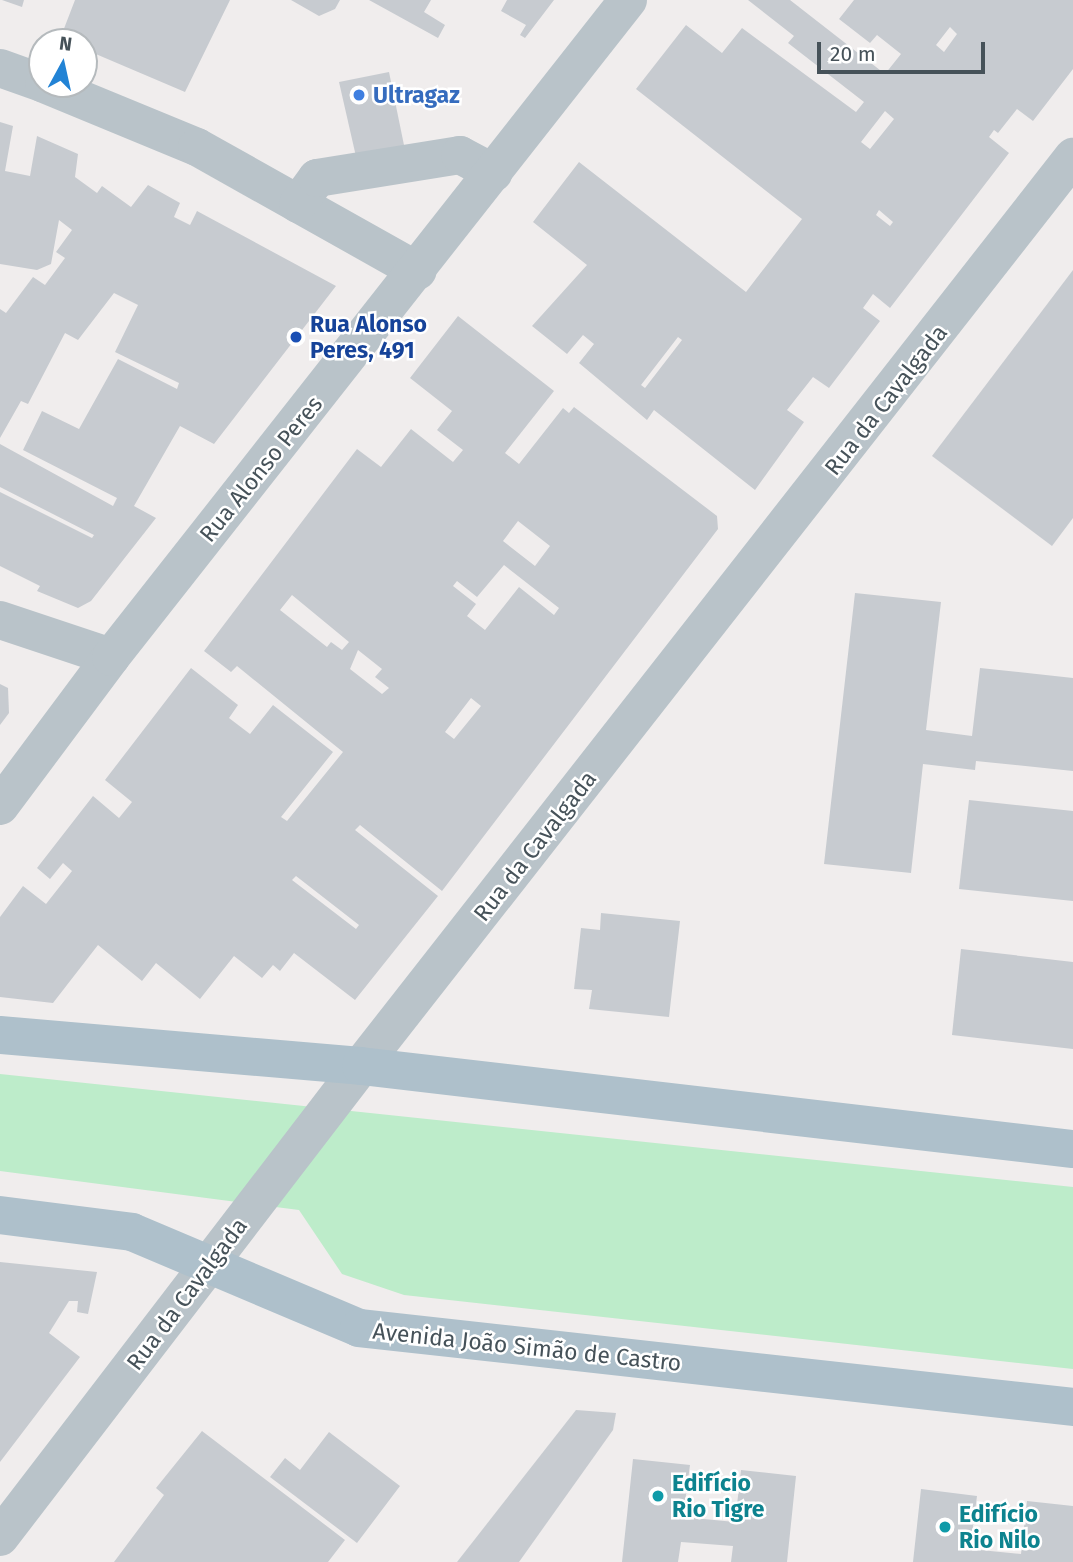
<!DOCTYPE html>
<meta charset="utf-8">
<style>
body{margin:0}
#map{position:relative;width:1073px;height:1562px;overflow:hidden;background:#f0eded;font-family:"Fira Sans",sans-serif}
div>[style]{position:absolute}
.green>*{inset:0;background:#bdecca}
.building>*{inset:0;background:#c7cbd0}
.minor>*{height:38px;margin:-19px;padding:0 19px;transform-origin:19px;border-radius:19px;background:#b9c3c9}
.major>*{height:38px;margin:-19px;padding:0 19px;transform-origin:19px;border-radius:19px;background:#aec0cb}
.dots>*{width:19px;height:19px;translate:-50% -50%;box-sizing:border-box;border:4px solid #fff;border-radius:50%}
span{translate:-50% -50%;white-space:nowrap;text-align:center;line-height:1.15;-webkit-text-stroke:5px #fff;paint-order:stroke}
.shop-label{font-size:23px;color:#366cbe;font-weight:700}
.left{translate:0 -50%;text-align:left}
.transit-label{font-size:23px;color:#164399;font-weight:700}
.street-label{font-size:23px;color:#465259}
.culture-label{font-size:23px;color:#0d838f;font-weight:700}
.north{position:absolute;left:28px;top:28px;width:70px;height:70px;box-sizing:border-box;background:#fff;border:2px solid #b5babd;border-radius:50%;rotate:8deg;font-size:19px;font-weight:700;line-height:28px;text-align:center;color:#465259}
.north::after{content:'';display:block;margin:auto;width:24px;height:32px;background:#2283d5;clip-path:polygon(50% 0,100% 100%,50% 72%,0 100%)}
.scale{position:absolute;left:817px;top:42px;width:168px;height:32px;box-sizing:border-box;border:4px solid #465259;border-top:0;padding-left:9px;font-size:21px;line-height:24px;white-space:nowrap;color:#465259;-webkit-text-stroke:5px #fff;paint-order:stroke}
</style>
<div id="map">
<div class="green">
<i style="clip-path:polygon(0 1074px,1073px 1187px,1073px 1369px,404px 1295px,342px 1274px,299px 1210px,0 1171px)"></i>
</div>
<div class="building">
<i style="clip-path:polygon(2px 0,24px 0,22px 7px)"></i>
<i style="clip-path:polygon(75px 0,230px 0,185px 92px,84px 49px,84px 42px,60px 39px)"></i>
<i style="clip-path:polygon(291px 0,340px 0,335px 9px,319px 16px)"></i>
<i style="clip-path:polygon(369px 0,431px 0,424px 12px,445px 25px,438px 38px)"></i>
<i style="clip-path:polygon(507px 0,554px 0,525px 38px,520px 35px,526px 25px,501px 11px)"></i>
<i style="clip-path:polygon(evenodd,748px 0,790px 0,885px 74px,901px 54px,877px 35px,870px 43px,839px 19px,854px 0,1073px 0,1073px 69px,1033px 121px,1017px 109px,998px 133px,994px 130px,989px 137px,1009px 153px,890px 308px,873px 294px,863px 308px,880px 321px,829px 388px,813px 377px,787px 410px,804px 422px,755px 490px,654px 410px,647px 420px,579px 363px,594px 344px,583px 335px,567px 354px,532px 326px,587px 265px,533px 222px,579px 162px,746px 292px,802px 219px,636px 89px,686px 25px,722px 53px,742px 28px,856px 112px,864px 102px,788px 43px,794px 36px,748px 0,950px 27px,957px 34px,944px 52px,936px 45px,950px 27px,748px 0,885px 111px,894px 119px,870px 149px,861px 142px,885px 111px,748px 0,879px 210px,893px 222px,890px 226px,876px 215px,879px 210px,748px 0,678px 337px,682px 340px,645px 388px,641px 385px,678px 337px)"></i>
<i style="clip-path:polygon(389px 72px,405px 150px,357px 161px,339px 82px)"></i>
<i style="clip-path:polygon(0 122px,13px 126px,5px 171px,30px 176px,37px 136px,78px 154px,75px 177px,97px 193px,102px 186px,131px 207px,148px 185px,180px 203px,174px 217px,190px 225px,197px 211px,336px 286px,214px 444px,180px 426px,134px 506px,156px 518px,91px 601px,78px 608px,37px 591px,40px 586px,0 566px,0 492px,92px 538px,94px 535px,0 487px,0 444px,113px 506px,117px 498px,23px 450px,42px 411px,79px 429px,118px 359px,177px 389px,179px 383px,115px 352px,138px 305px,114px 293px,78px 340px,65px 333px,28px 404px,21px 401px,0 438px,0 309px,6px 313px,33px 277px,45px 285px,65px 258px,56px 252px,72px 230px,59px 220px,51px 264px,37px 270px,0 264px)"></i>
<i style="clip-path:polygon(1073px 270px,1073px 518px,1052px 546px,932px 456px)"></i>
<i style="clip-path:polygon(evenodd,458px 316px,554px 391px,505px 453px,519px 464px,563px 408px,569px 413px,574px 407px,717px 516px,718px 529px,442px 891px,360px 825px,355px 830px,438px 896px,355px 1000px,294px 953px,280px 971px,273px 965px,262px 978px,234px 956px,200px 999px,156px 963px,142px 981px,98px 945px,53px 1003px,0 997px,0 917px,23px 886px,46px 904px,72px 871px,63px 863px,50px 879px,37px 868px,93px 796px,119px 818px,132px 802px,105px 780px,191px 668px,238px 705px,229px 718px,250px 734px,273px 705px,333px 752px,281px 817px,287px 821px,343px 752px,237px 666px,231px 672px,204px 651px,357px 449px,381px 467px,411px 429px,453px 462px,463px 450px,437px 430px,452px 411px,410px 378px,458px 316px,518px 521px,550px 546px,535px 566px,503px 541px,518px 521px,458px 316px,504px 565px,559px 608px,554px 615px,519px 587px,485px 630px,467px 616px,476px 604px,453px 586px,457px 581px,477px 597px,504px 565px,458px 316px,292px 595px,349px 642px,342px 650px,331px 642px,327px 647px,280px 610px,292px 595px,458px 316px,358px 650px,382px 669px,375px 677px,389px 688px,382px 694px,350px 669px,358px 650px,458px 316px,471px 698px,481px 706px,454px 739px,445px 732px,471px 698px,458px 316px,296px 876px,359px 925px,356px 929px,292px 880px,296px 876px)"></i>
<i style="clip-path:polygon(855px 593px,941px 602px,926px 730px,972px 736px,980px 668px,1073px 678px,1073px 771px,976px 761px,975px 770px,923px 764px,911px 873px,824px 864px)"></i>
<i style="clip-path:polygon(0 684px,8px 688px,9px 713px,0 725px)"></i>
<i style="clip-path:polygon(969px 800px,1073px 811px,1073px 901px,959px 889px)"></i>
<i style="clip-path:polygon(601px 913px,680px 921px,669px 1017px,589px 1009px,592px 990px,574px 989px,581px 928px,600px 930px)"></i>
<i style="clip-path:polygon(961px 949px,1073px 962px,1073px 1049px,952px 1035px)"></i>
<i style="clip-path:polygon(0 1262px,97px 1272px,88px 1314px,77px 1312px,78px 1301px,69px 1301px,49px 1333px,80px 1357px,0 1462px)"></i>
<i style="clip-path:polygon(576px 1410px,616px 1413px,613px 1430px,519px 1562px,457px 1562px)"></i>
<i style="clip-path:polygon(202px 1431px,345px 1540px,328px 1562px,114px 1562px,164px 1495px,156px 1488px)"></i>
<i style="clip-path:polygon(329px 1432px,400px 1486px,357px 1543px,270px 1477px,285px 1458px,300px 1470px)"></i>
<i style="clip-path:polygon(633px 1459px,690px 1465px,683px 1517px,735px 1522px,741px 1470px,796px 1476px,787px 1562px,731px 1562px,733px 1546px,681px 1542px,678px 1562px,622px 1562px)"></i>
<i style="clip-path:polygon(921px 1489px,977px 1496px,970px 1549px,1021px 1554px,1027px 1501px,1073px 1506px,1073px 1562px,913px 1562px)"></i>
</div>
<div class="minor">
<i style="left:0;top:68px;width:45px;rotate:19.7deg"></i>
<i style="left:44px;top:84px;width:165px;rotate:22.4deg"></i>
<i style="left:197px;top:147px;width:253px;rotate:29.3deg"></i>
<i style="left:298px;top:204px;width:32px;rotate:-54deg"></i>
<i style="left:317px;top:178px;width:145px;rotate:-9.1deg"></i>
<i style="left:460px;top:155px;width:38px;rotate:28deg"></i>
<i style="left:0;top:620px;width:117px;rotate:18.4deg"></i>
<i style="left:0;top:806px;width:186px;rotate:-53.3deg"></i>
<i style="left:111px;top:657px;width:836px;rotate:-51.8deg"></i>
<i style="left:0;top:1537px;width:593px;rotate:-52.53deg"></i>
<i style="left:361px;top:1066px;width:1155px;rotate:-51.93deg"></i>
</div>
<div class="major">
<i style="left:0;top:1035px;width:362px;rotate:4.9deg"></i>
<i style="left:361px;top:1066px;width:717px;rotate:6.65deg"></i>
<i style="left:0;top:1215px;width:133px;rotate:7.3deg"></i>
<i style="left:132px;top:1232px;width:246px;rotate:22.9deg"></i>
<i style="left:359px;top:1328px;width:718px;rotate:6.31deg"></i>
</div>
<div class="dots">
<i style="left:359px;top:95px;background:#3f7fe0"></i>
<i style="left:296px;top:337px;background:#1a4fb4"></i>
<i style="left:658px;top:1496px;background:#0f9aa8"></i>
<i style="left:945px;top:1527px;background:#0f9aa8"></i>
</div>
<div class="shop-label">
<span class="left" style="left:373px;top:95px">Ultragaz</span>
</div>
<div class="transit-label">
<span class="left" style="left:310px;top:337px">Rua Alonso<br>Peres, 491</span>
</div>
<div class="street-label">
<span style="left:886px;top:400px;rotate:-52deg">Rua da Cavalgada</span>
<span style="left:261px;top:469px;rotate:-51deg">Rua Alonso Peres</span>
<span style="left:535px;top:846px;rotate:-52deg">Rua da Cavalgada</span>
<span style="left:187px;top:1294px;rotate:-53deg">Rua da Cavalgada</span>
<span style="left:527px;top:1347px;rotate:6deg">Avenida João Simão de Castro</span>
</div>
<div class="culture-label">
<span class="left" style="left:672px;top:1496px">Edifício<br>Rio Tigre</span>
<span class="left" style="left:959px;top:1527px">Edifício<br>Rio Nilo</span>
</div>
<div class="north">N</div>
<div class="scale">20 m</div>
</div>
